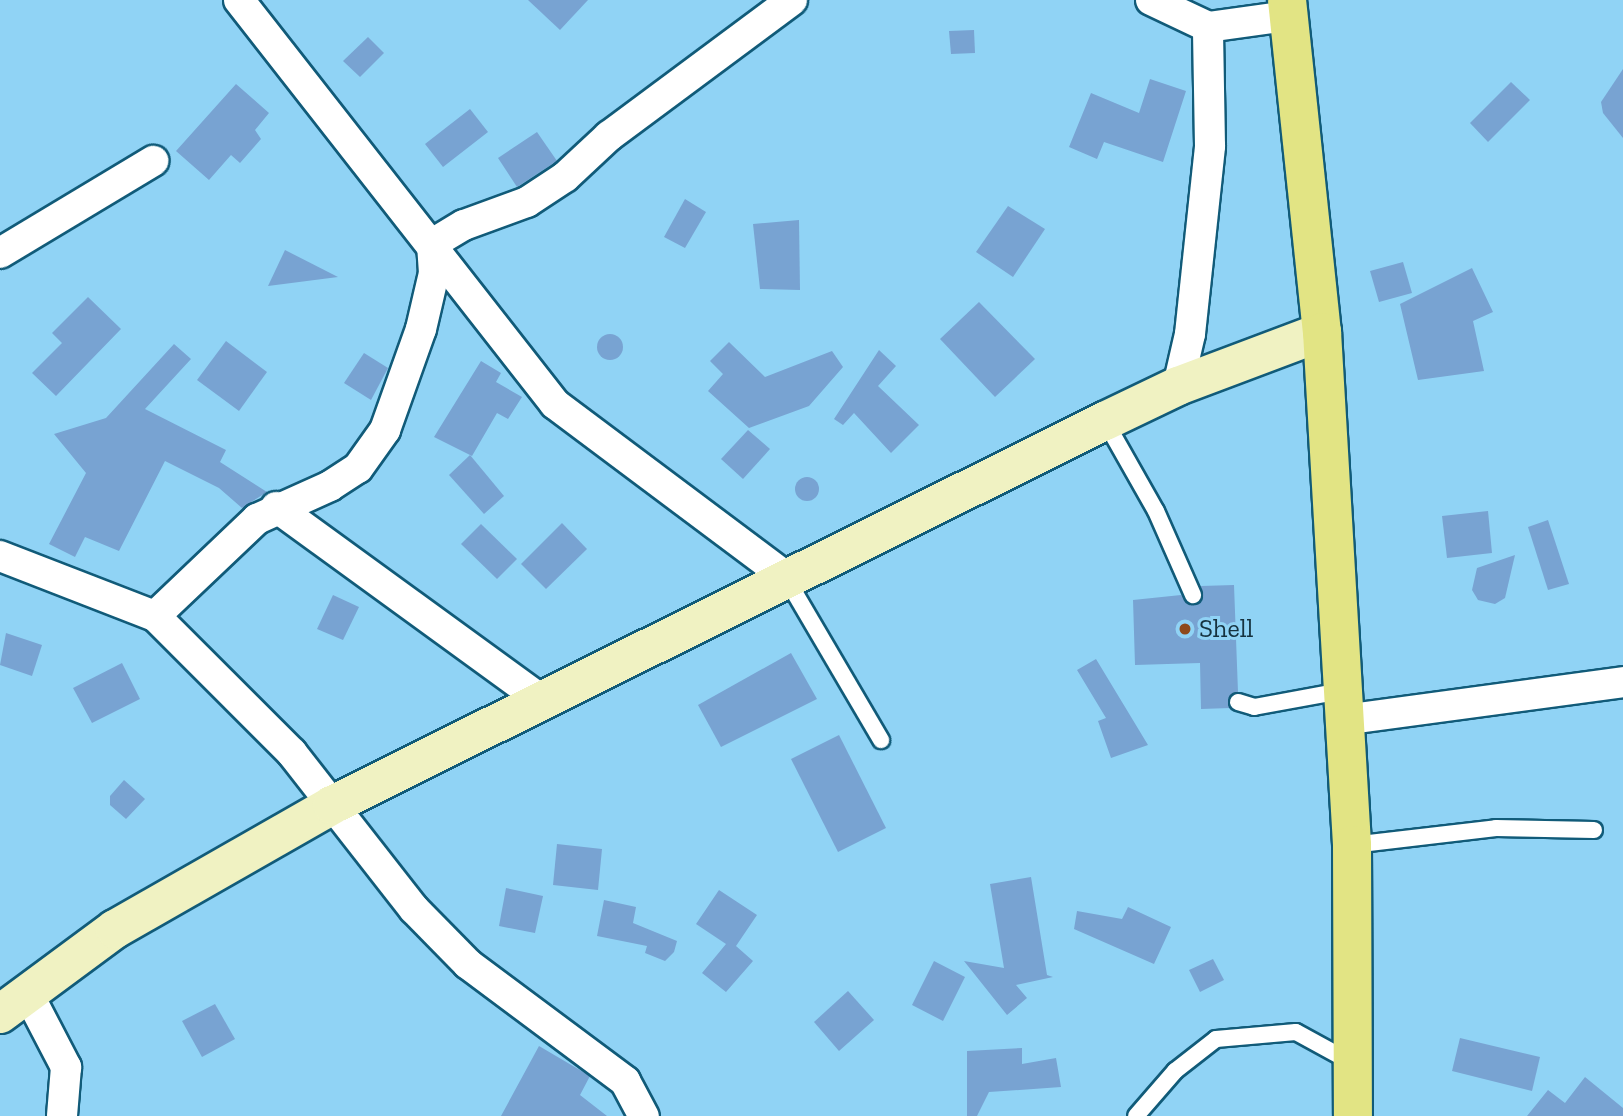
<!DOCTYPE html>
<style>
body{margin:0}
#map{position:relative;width:1623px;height:1116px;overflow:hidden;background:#90d3f5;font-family:"Zilla Slab",serif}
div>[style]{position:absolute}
.building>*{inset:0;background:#78a3d2}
.round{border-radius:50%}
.roads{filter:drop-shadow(2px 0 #115b79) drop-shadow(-2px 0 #115b79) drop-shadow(0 2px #115b79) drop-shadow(0 -2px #115b79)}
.lane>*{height:16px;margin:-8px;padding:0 8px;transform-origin:8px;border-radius:8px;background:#fff}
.street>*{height:30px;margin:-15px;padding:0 15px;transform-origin:15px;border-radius:15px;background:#fff}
.secondary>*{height:38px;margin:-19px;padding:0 19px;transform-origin:19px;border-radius:19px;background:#f0f2c2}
.primary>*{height:38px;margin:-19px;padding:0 19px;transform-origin:19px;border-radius:19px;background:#e2e484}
.dots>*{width:19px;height:19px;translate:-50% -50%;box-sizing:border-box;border:4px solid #90d3f5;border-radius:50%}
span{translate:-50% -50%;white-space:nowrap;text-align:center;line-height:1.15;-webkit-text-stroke:6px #90d3f5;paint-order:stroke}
.poi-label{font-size:26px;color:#16323f}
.left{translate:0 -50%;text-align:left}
</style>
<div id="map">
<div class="building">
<i style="clip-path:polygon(528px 0,588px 0,560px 30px)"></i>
<i style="clip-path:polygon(974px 30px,975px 53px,951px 54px,949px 31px)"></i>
<i style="clip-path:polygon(368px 37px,384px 53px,360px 77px,343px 61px)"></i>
<i style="clip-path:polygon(1623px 69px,1623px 138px,1603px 113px,1601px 102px)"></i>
<i style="clip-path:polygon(1150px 79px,1186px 91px,1163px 162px,1104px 142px,1097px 159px,1069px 147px,1091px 93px,1139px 113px)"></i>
<i style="clip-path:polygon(1511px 82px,1530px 100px,1488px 142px,1470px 123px)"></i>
<i style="clip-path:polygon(236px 84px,269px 113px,255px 130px,261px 139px,240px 163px,231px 155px,209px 180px,176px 151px)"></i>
<i style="clip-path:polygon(470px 109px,488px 132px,443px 167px,425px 144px)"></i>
<i style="clip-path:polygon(537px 132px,557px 161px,517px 187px,498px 158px)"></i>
<i style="clip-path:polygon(685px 199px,706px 212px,685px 248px,664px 237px)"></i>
<i style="clip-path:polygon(1008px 206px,1045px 229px,1013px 277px,976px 252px)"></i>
<i style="clip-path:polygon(799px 220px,800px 290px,760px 289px,753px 224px)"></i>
<i style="clip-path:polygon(285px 250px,338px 277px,268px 286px)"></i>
<i style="clip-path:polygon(1403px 262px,1412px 293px,1379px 302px,1370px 271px)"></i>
<i style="clip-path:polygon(1472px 268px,1493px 312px,1473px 321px,1484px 371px,1418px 380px,1400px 304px)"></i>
<i style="clip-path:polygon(88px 297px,121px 329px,56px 396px,32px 373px,62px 343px,52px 333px)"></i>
<i style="clip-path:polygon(979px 302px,1035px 359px,995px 397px,940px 339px)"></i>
<i class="round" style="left:597px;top:334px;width:26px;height:26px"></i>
<i style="clip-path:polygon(226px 341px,267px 372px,239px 411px,197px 380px)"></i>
<i style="clip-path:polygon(729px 342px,765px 377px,832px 351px,843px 367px,809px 406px,749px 428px,708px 391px,723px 374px,710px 361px)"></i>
<i style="clip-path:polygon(174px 344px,191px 359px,145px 409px,226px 450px,220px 462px,267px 492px,242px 508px,219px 488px,165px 461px,119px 551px,85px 537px,75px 557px,49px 544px,86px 473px,54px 434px,106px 418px)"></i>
<i style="clip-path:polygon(879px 350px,896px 366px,878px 386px,919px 425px,891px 453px,854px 413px,843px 425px,834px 419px)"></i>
<i style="clip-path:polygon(364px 353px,388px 368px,371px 400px,344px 383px)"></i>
<i style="clip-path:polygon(481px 361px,501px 373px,496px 382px,522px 397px,508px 419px,497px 413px,472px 456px,434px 437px)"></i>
<i style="clip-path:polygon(748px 430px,770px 449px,743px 479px,721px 459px)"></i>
<i style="clip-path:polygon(470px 455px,504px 496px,484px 514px,449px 475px)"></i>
<i class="round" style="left:795px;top:477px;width:24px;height:24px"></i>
<i style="clip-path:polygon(1488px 511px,1492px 553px,1447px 558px,1442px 516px)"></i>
<i style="clip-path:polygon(1548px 520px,1569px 584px,1548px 590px,1528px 527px)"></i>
<i style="clip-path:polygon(562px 523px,587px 549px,546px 589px,521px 564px)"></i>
<i style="clip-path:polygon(481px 524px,517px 559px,497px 579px,461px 544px)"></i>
<i style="clip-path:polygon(1515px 555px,1505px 598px,1495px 604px,1478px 600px,1472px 590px,1477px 568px)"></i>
<i style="clip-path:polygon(1234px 585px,1238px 692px,1228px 698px,1230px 708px,1201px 709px,1200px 663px,1135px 665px,1133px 600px,1181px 595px,1193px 605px,1202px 601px,1201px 586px)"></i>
<i style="clip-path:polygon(333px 595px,359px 607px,343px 640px,317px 629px)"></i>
<i style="clip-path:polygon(6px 633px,42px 645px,32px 676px,0 665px)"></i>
<i style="clip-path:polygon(791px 653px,817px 699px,721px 747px,698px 705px)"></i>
<i style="clip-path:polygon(1096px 659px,1148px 745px,1111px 758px,1098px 721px,1106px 718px,1077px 670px)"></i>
<i style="clip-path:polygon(122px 663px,140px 699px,92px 723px,73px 688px)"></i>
<i style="clip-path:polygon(839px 735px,886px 828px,838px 852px,791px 759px)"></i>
<i style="clip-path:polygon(124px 780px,145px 799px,126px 819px,110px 805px,110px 796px)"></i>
<i style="clip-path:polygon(557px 844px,602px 849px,598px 890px,553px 885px)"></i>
<i style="clip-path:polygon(1031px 877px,1047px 975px,1053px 977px,1016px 985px,1027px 998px,1007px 1015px,964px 961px,1004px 968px,990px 884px)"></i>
<i style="clip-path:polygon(506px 888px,543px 896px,535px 933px,499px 926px)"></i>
<i style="clip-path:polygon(719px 890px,757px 915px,736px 946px,753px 961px,726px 992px,702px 973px,726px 944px,696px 924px)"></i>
<i style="clip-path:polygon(604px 900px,636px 907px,633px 923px,677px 941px,674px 952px,665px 961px,645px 953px,647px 946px,597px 936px)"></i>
<i style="clip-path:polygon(1128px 907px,1171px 927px,1154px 964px,1074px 929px,1077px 911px,1122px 919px)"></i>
<i style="clip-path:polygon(1213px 959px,1224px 980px,1200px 992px,1189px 970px)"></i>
<i style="clip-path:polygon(934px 961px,965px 977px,943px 1021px,912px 1005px)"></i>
<i style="clip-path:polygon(848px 991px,874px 1020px,839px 1051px,814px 1022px)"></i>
<i style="clip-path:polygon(215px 1004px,235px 1039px,202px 1057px,182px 1021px)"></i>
<i style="clip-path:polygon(1460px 1038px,1540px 1057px,1532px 1091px,1452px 1071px)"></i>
<i style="clip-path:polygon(539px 1046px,590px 1076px,580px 1095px,607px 1116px,501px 1116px)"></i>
<i style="clip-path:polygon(1022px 1048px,1022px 1064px,1056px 1058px,1061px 1087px,989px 1092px,977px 1116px,967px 1116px,967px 1051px)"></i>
<i style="clip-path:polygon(1585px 1077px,1623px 1108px,1623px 1116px,1527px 1116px,1548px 1090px,1565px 1103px)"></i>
</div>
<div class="roads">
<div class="lane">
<i style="left:1105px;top:421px;width:103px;rotate:60.5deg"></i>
<i style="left:1156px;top:511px;width:92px;rotate:66.2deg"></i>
<i style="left:786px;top:578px;width:188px;rotate:59.6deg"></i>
<i style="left:1238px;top:702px;width:17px;rotate:17deg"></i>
<i style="left:1254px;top:707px;width:88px;rotate:-10.4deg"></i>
<i style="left:1352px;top:845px;width:145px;rotate:-6.7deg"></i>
<i style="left:1496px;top:828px;width:98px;rotate:1.2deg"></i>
<i style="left:1136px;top:1116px;width:60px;rotate:-49.1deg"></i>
<i style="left:1175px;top:1071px;width:52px;rotate:-38deg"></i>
<i style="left:1216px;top:1039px;width:80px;rotate:-5deg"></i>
<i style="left:1296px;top:1032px;width:63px;rotate:28.6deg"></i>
</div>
<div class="street">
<i style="left:239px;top:0;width:513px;rotate:51.97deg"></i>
<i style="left:555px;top:404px;width:287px;rotate:36.8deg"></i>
<i style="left:1151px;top:0;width:63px;rotate:25.3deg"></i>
<i style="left:1208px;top:27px;width:80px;rotate:-7.9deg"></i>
<i style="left:432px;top:244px;width:37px;rotate:-31deg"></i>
<i style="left:464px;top:225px;width:67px;rotate:-20.1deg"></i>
<i style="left:527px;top:202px;width:45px;rotate:-33.3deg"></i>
<i style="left:565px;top:177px;width:60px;rotate:-43deg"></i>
<i style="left:609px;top:136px;width:228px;rotate:-36.6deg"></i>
<i style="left:0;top:253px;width:179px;rotate:-31deg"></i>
<i style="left:1178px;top:386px;width:53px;rotate:-77deg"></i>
<i style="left:1190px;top:334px;width:189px;rotate:-83.9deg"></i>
<i style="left:1210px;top:146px;width:119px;rotate:-91deg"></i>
<i style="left:276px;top:507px;width:330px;rotate:36deg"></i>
<i style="left:0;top:556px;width:166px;rotate:21.2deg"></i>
<i style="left:155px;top:616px;width:194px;rotate:45deg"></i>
<i style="left:292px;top:753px;width:198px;rotate:52deg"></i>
<i style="left:414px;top:909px;width:77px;rotate:45.5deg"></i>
<i style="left:468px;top:964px;width:196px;rotate:36.7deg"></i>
<i style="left:625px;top:1081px;width:40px;rotate:62deg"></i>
<i style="left:155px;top:616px;width:141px;rotate:-43.6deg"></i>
<i style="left:257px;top:519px;width:80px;rotate:-24.3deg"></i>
<i style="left:330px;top:486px;width:33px;rotate:-33deg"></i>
<i style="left:358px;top:468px;width:47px;rotate:-54.6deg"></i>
<i style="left:385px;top:430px;width:107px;rotate:-70.4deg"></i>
<i style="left:421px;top:329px;width:57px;rotate:-76.9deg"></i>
<i style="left:434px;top:273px;width:29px;rotate:-94deg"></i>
<i style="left:1343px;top:720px;width:283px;rotate:-7.7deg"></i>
<i style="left:27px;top:992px;width:85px;rotate:62.5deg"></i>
<i style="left:66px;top:1067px;width:49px;rotate:94.7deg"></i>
</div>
<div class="secondary">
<i style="left:0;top:1014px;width:143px;rotate:-36.5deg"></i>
<i style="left:115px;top:929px;width:250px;rotate:-29.7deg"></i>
<i style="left:332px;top:805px;width:863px;rotate:-26.42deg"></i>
<i style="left:1105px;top:421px;width:81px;rotate:-25.6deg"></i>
<i style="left:1178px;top:386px;width:154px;rotate:-20.6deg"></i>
</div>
<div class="primary">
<i style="left:1287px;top:0;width:334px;rotate:84deg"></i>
<i style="left:1322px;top:332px;width:514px;rotate:86.65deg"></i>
<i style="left:1352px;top:845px;width:271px;rotate:89.8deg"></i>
</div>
</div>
<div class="dots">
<i style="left:1185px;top:629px;background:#8e4a1c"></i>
</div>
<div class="poi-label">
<span class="left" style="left:1199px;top:629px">Shell</span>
</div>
</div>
